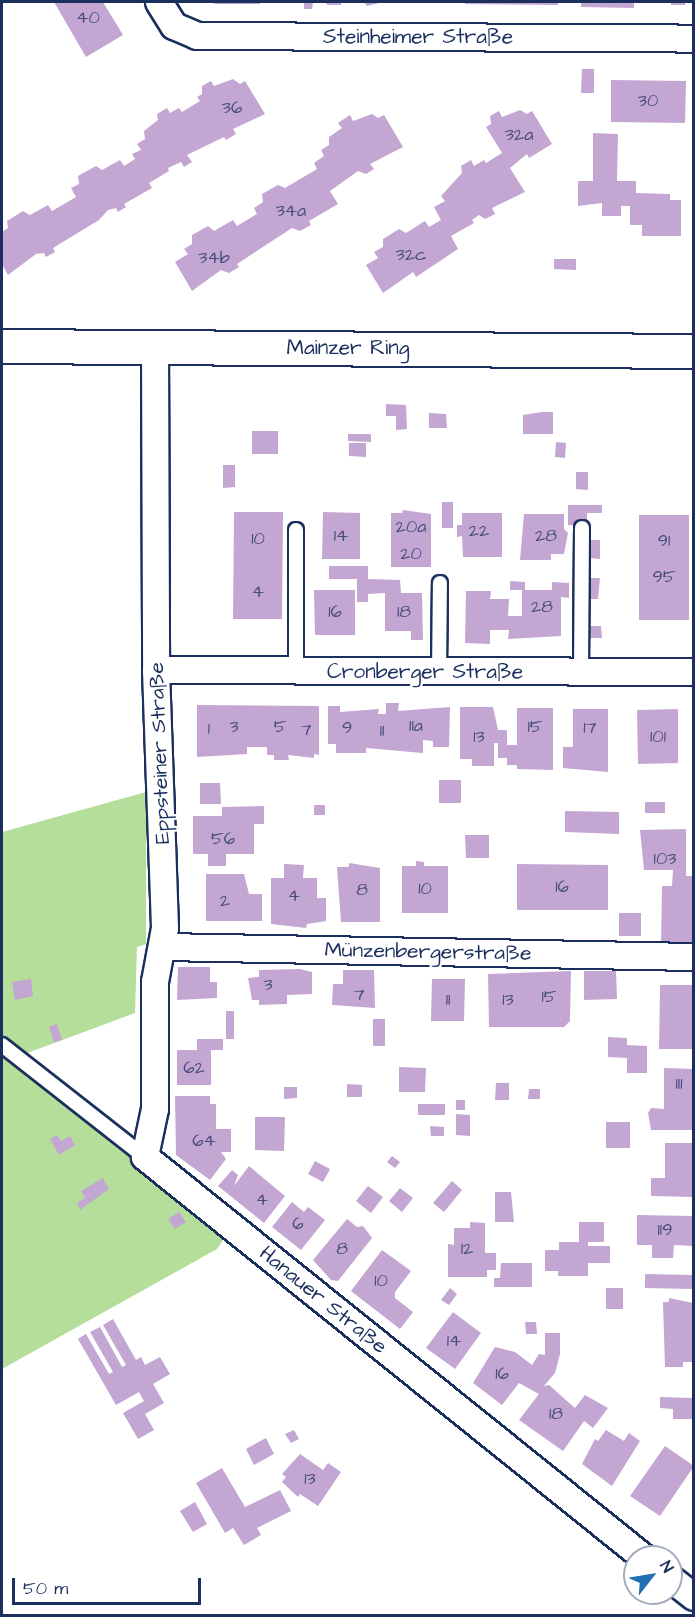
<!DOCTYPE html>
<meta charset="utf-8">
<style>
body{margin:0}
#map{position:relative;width:695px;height:1617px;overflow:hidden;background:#fff;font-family:"Architects Daughter",sans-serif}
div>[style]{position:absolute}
.green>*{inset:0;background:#b5de9b}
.building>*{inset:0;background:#c4a6d3}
.roads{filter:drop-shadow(2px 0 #1b2f5e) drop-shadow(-2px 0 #1b2f5e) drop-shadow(0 2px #1b2f5e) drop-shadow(0 -2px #1b2f5e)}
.service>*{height:14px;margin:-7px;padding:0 7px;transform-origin:7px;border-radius:7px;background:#fff}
.minor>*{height:26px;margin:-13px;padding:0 13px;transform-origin:13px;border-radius:13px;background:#fff}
.tertiary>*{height:33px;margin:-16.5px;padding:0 16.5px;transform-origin:16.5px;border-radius:16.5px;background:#fff}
span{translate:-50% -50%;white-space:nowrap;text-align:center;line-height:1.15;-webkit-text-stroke:4.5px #fff;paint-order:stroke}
.number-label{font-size:18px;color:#454d7b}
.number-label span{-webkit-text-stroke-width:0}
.street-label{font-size:21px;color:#1b2f5e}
.frame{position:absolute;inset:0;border:3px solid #1b2f5e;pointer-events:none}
.north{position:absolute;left:623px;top:1545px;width:60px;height:60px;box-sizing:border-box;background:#fff;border:2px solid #a4acbf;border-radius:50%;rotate:59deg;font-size:16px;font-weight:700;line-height:24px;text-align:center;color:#1b2f5e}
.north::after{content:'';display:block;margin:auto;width:21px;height:27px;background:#1f6fb2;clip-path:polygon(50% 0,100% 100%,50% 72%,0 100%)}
.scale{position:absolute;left:12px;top:1578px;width:189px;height:27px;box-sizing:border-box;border:3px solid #1b2f5e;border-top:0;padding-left:8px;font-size:18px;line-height:21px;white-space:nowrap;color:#1b2f5e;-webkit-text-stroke:4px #fff;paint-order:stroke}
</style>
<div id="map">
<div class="green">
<i style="clip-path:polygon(146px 792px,146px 944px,137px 947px,135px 1013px,14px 1058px,227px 1234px,217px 1249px,2px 1369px,2px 832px)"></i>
</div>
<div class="building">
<i style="clip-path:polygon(54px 2px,103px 2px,123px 35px,86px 57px)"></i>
<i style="clip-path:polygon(215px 2px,260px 2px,260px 4px,214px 4px)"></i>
<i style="clip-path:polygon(304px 2px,313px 2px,312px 9px,304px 9px)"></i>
<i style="clip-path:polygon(324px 2px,341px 2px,341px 5px,328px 5px)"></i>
<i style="clip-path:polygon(364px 2px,379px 2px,379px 3px,367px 6px)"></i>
<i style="clip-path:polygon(465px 2px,558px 2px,558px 5px,465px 4px)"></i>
<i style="clip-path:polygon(581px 2px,634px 2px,634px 8px,581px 7px)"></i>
<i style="clip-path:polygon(671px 2px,685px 2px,685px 5px,671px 5px)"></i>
<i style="clip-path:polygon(582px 69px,594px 69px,594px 93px,581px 93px)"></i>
<i style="clip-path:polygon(233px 79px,240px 84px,245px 81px,265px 114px,233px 129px,236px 134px,226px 140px,224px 137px,187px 155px,192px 162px,184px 167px,181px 162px,168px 168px,169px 171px,149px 183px,152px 188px,124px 204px,126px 207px,118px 212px,116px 208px,108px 210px,99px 220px,53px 248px,55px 252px,46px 257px,44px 253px,36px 254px,8px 275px,2px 264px,2px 232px,8px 228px,7px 221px,23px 211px,30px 215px,48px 205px,52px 211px,76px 197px,71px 188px,79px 184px,78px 176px,96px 166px,102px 170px,120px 160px,124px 166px,135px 159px,132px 154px,141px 150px,137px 144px,145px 139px,144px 131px,158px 120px,157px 114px,167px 108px,170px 113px,179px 108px,182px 112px,200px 101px,197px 97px,202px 94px,202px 86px,211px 81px,214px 86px)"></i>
<i style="clip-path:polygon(611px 80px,686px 81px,685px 123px,611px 122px)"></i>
<i style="clip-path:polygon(520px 110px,527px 114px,532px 111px,552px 144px,529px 158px,527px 154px,510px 168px,525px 192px,492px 208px,495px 214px,485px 219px,479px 215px,472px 220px,474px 223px,451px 236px,458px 249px,416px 277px,413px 272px,383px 293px,366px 265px,378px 258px,374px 252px,383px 247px,383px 239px,399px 229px,406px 233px,425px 221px,429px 227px,441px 220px,434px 207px,445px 201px,441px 196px,462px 173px,461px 166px,471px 160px,474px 166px,484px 160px,486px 163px,502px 153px,486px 127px,491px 124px,490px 116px,499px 111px,502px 117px)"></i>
<i style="clip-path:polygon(372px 114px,378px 118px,384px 115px,403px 147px,370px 164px,374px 169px,366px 174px,358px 171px,330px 191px,338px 204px,309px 221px,311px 225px,300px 231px,292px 228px,237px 264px,239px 267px,229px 273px,221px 270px,192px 291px,175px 262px,188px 254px,184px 249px,192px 244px,192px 235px,208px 226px,214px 231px,233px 220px,237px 226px,257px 214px,254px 208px,263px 202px,262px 194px,278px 185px,285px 188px,317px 169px,314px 163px,324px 156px,321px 150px,329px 145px,329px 137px,342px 128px,338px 123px,350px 115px,353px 121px)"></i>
<i style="clip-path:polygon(593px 133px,618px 134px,617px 181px,636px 181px,636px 193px,670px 194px,670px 200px,681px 200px,681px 236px,642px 236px,642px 225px,630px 225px,630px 206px,621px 206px,621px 216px,602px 216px,602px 203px,578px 206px,578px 181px,593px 181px)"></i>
<i style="clip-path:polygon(554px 259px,576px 259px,576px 270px,554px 269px)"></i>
<i style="clip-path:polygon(386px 404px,406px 405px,407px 429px,396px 430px,396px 416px,386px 416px)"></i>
<i style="clip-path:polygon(542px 412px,553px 412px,553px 434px,523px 434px,523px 415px)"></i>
<i style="clip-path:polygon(429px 413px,446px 414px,447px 428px,429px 428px)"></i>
<i style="clip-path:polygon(252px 431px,278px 431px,278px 454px,252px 454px)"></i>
<i style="clip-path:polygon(348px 434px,371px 434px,371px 442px,348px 441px)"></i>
<i style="clip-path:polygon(556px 442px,566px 443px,565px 458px,555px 457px)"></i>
<i style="clip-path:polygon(349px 443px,366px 443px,366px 457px,349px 456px)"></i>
<i style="clip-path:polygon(223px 465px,235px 465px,235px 487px,223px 488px)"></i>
<i style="clip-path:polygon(576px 472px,588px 472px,588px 490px,576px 489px)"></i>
<i style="clip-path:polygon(442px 502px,453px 502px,453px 528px,442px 528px)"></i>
<i style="clip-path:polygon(568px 505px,602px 505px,602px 513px,587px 513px,587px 526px,568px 525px)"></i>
<i style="clip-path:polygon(403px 510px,431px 514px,431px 567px,391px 567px,391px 513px,402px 513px)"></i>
<i style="clip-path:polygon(234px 512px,283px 512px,282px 619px,233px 619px)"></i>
<i style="clip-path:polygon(323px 512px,360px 513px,360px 559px,322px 559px)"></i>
<i style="clip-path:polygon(462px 513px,502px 513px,502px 557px,463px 557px,462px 536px,457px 537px,457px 525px,462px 525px)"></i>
<i style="clip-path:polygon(524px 514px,564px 514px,564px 529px,568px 533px,564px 554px,551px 554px,551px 560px,520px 560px)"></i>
<i style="clip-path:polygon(639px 515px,689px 515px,689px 620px,639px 620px)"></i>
<i style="clip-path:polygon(590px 540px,600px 540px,600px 559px,589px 558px)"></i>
<i style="clip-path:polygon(329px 566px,368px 566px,368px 579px,400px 580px,401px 593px,422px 593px,423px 640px,411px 640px,411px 631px,385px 631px,385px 593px,368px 594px,368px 602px,357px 602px,357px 579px,329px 579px)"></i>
<i style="clip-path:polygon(589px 578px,600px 578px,598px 599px,588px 599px)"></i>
<i style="clip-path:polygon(510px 581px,525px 582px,525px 590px,552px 590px,552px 582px,569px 583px,569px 598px,561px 597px,561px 636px,508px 639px,509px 630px,490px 630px,490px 644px,465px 643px,466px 591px,491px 591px,490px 599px,509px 599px,508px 616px,522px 616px,522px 590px,510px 590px)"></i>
<i style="clip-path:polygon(314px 590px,355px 590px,355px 635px,315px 635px)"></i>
<i style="clip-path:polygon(589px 626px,601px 626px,602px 638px,589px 638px)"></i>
<i style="clip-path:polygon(386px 703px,399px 703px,398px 711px,450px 707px,449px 747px,433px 747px,433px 741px,423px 740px,423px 753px,366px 748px,366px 753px,336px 753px,336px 744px,328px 744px,328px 706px,340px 706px,340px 712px,379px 709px,378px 714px,386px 714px)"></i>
<i style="clip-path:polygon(197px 705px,319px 706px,319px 755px,314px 754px,314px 758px,288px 755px,289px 760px,274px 760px,274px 755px,267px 755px,267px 747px,247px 747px,247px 754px,197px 757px)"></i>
<i style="clip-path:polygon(460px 707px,493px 707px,498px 730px,507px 730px,507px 745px,517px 745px,517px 708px,553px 708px,553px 770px,517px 769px,517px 765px,507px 765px,507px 758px,498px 758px,498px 743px,494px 743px,494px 766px,472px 766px,472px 759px,460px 759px)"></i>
<i style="clip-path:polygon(573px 709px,608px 709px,608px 772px,563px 768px,563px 747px,573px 747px)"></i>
<i style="clip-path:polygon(678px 709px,678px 763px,638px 764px,637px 710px)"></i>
<i style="clip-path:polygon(439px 780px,461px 780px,461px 803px,439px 803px)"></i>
<i style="clip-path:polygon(200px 783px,220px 783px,221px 804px,200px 804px)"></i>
<i style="clip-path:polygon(645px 802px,665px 802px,665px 813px,645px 813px)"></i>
<i style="clip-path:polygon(314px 805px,325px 805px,325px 815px,314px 815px)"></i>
<i style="clip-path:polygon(264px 806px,264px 824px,254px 824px,254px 854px,226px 854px,226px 866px,208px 866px,208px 854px,193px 854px,193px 816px,222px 816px,222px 807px)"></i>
<i style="clip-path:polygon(565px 811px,619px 812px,619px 834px,565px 832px)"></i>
<i style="clip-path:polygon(686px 829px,686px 876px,693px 876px,693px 944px,661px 944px,662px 886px,672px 886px,673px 870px,644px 870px,640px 830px)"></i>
<i style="clip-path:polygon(465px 835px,489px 835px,489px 858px,466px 858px)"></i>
<i style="clip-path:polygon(416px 861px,424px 862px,424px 866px,448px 866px,448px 913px,402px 913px,402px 866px,416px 866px)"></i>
<i style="clip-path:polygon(349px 863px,380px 868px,380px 922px,341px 922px,337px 867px,349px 867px)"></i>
<i style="clip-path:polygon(284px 864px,304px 865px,303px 878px,317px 878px,317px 898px,326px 898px,326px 921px,307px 924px,306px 928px,271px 924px,271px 878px,284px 878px)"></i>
<i style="clip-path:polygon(517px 864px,608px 865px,608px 910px,517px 910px)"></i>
<i style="clip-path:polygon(206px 874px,244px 874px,249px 894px,262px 894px,262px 921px,206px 921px)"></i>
<i style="clip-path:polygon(619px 913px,641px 913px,641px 936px,619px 936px)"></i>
<i style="clip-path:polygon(178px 967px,210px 967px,210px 982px,217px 982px,217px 998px,177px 1000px)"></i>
<i style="clip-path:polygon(300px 969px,312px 972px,312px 994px,287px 995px,287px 1004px,259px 1005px,259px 1000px,252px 1000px,248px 978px,259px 977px,259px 970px)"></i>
<i style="clip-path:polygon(343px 970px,374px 970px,375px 1008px,332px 1005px,333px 984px,343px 984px)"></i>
<i style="clip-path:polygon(571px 971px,570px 1021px,564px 1027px,489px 1027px,488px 974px)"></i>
<i style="clip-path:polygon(584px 971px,616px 971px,617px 999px,584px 1000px)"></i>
<i style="clip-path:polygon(31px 979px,33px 996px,15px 1000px,12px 982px)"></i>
<i style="clip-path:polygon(432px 979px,465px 979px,464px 1021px,431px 1021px)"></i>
<i style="clip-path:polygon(660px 985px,693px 985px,693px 1049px,659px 1049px)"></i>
<i style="clip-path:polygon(226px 1011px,234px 1011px,234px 1039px,226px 1039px)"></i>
<i style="clip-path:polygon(373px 1019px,385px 1019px,385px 1046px,373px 1046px)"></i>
<i style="clip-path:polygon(57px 1024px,62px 1040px,54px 1042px,49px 1027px)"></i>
<i style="clip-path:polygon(608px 1037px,627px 1038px,627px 1045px,647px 1046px,647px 1073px,627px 1073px,627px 1058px,608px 1057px)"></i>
<i style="clip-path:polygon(197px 1039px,223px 1039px,223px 1050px,211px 1050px,211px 1085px,177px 1085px,177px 1050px,197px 1050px)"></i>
<i style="clip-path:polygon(399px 1067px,426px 1068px,425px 1092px,399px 1092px)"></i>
<i style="clip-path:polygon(664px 1068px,693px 1069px,693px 1130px,651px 1130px,648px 1113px,651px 1108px,664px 1109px)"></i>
<i style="clip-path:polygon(496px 1083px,509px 1083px,509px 1100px,495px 1100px)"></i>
<i style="clip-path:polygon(347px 1084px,362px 1085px,362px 1097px,347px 1097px)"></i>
<i style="clip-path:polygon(284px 1087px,297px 1087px,297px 1098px,284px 1099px)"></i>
<i style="clip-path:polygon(529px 1089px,540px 1089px,540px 1099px,528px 1099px)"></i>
<i style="clip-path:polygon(175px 1096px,210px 1096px,210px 1104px,216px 1104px,216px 1129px,231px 1129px,231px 1152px,221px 1152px,226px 1159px,210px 1180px,176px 1155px)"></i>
<i style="clip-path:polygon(456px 1100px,465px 1100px,465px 1110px,456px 1110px)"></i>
<i style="clip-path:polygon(418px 1104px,445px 1104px,445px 1115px,418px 1115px)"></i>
<i style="clip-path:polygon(456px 1114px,470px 1115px,470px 1136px,456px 1135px)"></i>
<i style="clip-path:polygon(255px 1117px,285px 1117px,284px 1151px,255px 1150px)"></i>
<i style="clip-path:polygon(606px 1122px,630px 1122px,630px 1148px,606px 1148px)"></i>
<i style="clip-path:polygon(430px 1126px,444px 1127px,444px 1136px,431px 1136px)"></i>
<i style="clip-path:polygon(57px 1135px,61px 1141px,70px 1136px,75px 1145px,59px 1155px,50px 1139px)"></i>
<i style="clip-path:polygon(665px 1143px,693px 1143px,693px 1197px,651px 1196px,651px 1178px,665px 1178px)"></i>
<i style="clip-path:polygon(392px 1156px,400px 1162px,395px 1168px,387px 1162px)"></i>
<i style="clip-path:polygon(315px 1161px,330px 1169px,323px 1182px,308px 1174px)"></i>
<i style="clip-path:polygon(249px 1166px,285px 1196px,264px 1223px,218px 1186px,232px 1170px,238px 1175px,234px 1186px)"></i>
<i style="clip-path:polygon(103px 1178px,109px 1189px,80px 1210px,77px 1203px,85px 1198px,81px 1191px)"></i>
<i style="clip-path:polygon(452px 1181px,462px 1190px,444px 1212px,433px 1203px)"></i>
<i style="clip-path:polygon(368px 1186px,383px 1197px,371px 1213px,356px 1201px)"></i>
<i style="clip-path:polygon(400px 1188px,413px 1198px,402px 1212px,389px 1201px)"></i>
<i style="clip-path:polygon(495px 1192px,511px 1192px,514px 1222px,495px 1222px)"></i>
<i style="clip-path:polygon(292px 1202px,304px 1212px,308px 1207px,325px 1220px,301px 1250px,272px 1227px)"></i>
<i style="clip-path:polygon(179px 1212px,186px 1222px,175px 1229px,168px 1219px)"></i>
<i style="clip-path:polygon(637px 1215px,693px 1216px,693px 1246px,674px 1245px,673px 1258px,652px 1258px,652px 1245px,637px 1245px)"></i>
<i style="clip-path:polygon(347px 1219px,357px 1227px,363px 1226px,372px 1238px,338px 1281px,331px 1280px,313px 1260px)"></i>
<i style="clip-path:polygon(470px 1222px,485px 1223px,485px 1253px,496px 1253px,496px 1270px,487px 1270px,487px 1277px,448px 1277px,448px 1244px,454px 1245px,454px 1228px,470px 1228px)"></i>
<i style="clip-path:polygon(579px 1222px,604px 1222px,604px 1242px,588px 1242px,588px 1246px,610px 1246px,610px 1263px,588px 1263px,588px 1276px,558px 1276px,558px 1271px,545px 1271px,545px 1250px,559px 1250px,559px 1242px,579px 1242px)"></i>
<i style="clip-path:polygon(382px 1250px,411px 1271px,395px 1292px,395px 1298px,413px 1312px,400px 1329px,351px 1291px)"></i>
<i style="clip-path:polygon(501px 1263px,532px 1263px,532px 1287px,494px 1287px,494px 1278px,500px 1278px)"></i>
<i style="clip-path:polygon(645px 1274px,693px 1275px,693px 1289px,645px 1288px)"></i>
<i style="clip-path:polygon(450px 1288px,457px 1294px,449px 1305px,441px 1300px)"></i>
<i style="clip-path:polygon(606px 1288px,623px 1288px,623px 1309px,606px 1309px)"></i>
<i style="clip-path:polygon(669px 1298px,693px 1303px,693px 1362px,683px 1362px,683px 1367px,665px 1367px,663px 1302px,669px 1302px)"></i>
<i style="clip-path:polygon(453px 1312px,481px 1333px,455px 1369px,426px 1348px)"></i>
<i style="clip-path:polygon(113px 1319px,136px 1360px,141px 1357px,145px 1365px,160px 1357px,170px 1374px,153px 1384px,164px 1403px,145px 1414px,154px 1430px,138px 1439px,123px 1413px,144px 1401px,139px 1392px,116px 1405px,78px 1339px,86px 1334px,109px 1374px,113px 1372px,90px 1332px,100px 1327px,122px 1367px,126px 1365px,103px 1325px)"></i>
<i style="clip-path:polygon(525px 1322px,536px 1322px,537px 1334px,526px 1334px)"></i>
<i style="clip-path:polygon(545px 1333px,560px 1333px,560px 1354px,555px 1373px,544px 1386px,549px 1385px,575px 1408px,585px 1395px,608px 1408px,593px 1428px,584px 1421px,563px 1451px,519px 1420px,539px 1394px,519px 1383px,502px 1405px,473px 1383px,495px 1347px,515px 1352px,532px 1365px,539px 1354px,545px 1355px)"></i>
<i style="clip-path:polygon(660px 1397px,693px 1398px,693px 1419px,673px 1419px,673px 1409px,660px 1408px)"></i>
<i style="clip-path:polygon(294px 1430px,299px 1439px,291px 1443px,285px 1434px)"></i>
<i style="clip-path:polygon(606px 1430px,624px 1441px,629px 1433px,640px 1441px,612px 1486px,582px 1464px,595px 1439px,598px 1441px)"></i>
<i style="clip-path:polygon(266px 1438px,274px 1454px,254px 1465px,246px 1449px)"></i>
<i style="clip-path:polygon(665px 1446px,694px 1466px,660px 1516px,630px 1496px)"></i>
<i style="clip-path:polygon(300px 1454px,323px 1470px,328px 1463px,341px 1472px,318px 1506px,300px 1494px,298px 1497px,282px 1482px,286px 1477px,282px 1474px)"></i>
<i style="clip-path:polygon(222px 1468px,245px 1507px,280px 1490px,291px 1511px,257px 1528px,261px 1535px,244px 1545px,233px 1528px,225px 1533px,196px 1483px)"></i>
<i style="clip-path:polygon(195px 1502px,207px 1524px,193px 1532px,180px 1511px)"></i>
</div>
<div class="roads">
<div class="service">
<i style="left:296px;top:530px;width:141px;rotate:90deg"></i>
<i style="left:439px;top:672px;width:89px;rotate:-89.4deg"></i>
<i style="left:581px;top:672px;width:144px;rotate:-89.6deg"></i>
<i style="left:2px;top:1045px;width:182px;rotate:38.1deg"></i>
</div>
<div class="minor">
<i style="left:159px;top:2px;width:28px;rotate:58deg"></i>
<i style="left:174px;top:26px;width:25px;rotate:23deg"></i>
<i style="left:197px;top:36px;width:497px;rotate:0.3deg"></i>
<i style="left:155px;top:347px;width:323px;rotate:89.8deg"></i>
<i style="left:156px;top:670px;width:258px;rotate:88deg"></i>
<i style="left:165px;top:928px;width:55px;rotate:100.5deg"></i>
<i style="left:155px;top:982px;width:127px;rotate:90deg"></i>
<i style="left:155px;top:1109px;width:49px;rotate:101.8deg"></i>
<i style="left:145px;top:1157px;width:639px;rotate:38.77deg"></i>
<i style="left:156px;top:670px;width:538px;rotate:0.21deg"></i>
<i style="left:163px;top:947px;width:531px;rotate:1.08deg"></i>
<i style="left:671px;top:1579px;width:29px;rotate:38deg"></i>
</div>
<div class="tertiary">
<i style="left:2px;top:346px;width:692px;rotate:0.41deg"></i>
</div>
</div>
<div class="number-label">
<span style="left:88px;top:18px">40</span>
<span style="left:648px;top:101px">30</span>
<span style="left:232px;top:108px">36</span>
<span style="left:519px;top:135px">32a</span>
<span style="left:291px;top:211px">34a</span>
<span style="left:411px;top:255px">32c</span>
<span style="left:214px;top:258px">34b</span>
<span style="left:411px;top:527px">20a</span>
<span style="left:479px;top:531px">22</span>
<span style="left:341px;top:536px">14</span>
<span style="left:546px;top:536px">28</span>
<span style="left:258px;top:539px">10</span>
<span style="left:664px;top:541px">91</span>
<span style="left:411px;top:554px">20</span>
<span style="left:664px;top:577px">95</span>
<span style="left:258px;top:592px">4</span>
<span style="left:542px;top:607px">28</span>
<span style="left:335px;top:612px">16</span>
<span style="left:404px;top:612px">18</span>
<span style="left:416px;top:726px">11a</span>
<span style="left:234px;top:727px">3</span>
<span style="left:280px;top:727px">5</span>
<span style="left:535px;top:727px">15</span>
<span style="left:347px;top:728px">9</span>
<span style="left:590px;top:728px">17</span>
<span style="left:209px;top:729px">1</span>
<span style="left:306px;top:730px">7</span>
<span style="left:382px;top:731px">11</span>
<span style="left:479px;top:737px">13</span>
<span style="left:658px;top:737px">101</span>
<span style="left:223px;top:839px">56</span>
<span style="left:665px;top:859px">103</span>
<span style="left:562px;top:887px">16</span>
<span style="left:425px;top:889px">10</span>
<span style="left:362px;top:890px">8</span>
<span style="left:294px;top:896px">4</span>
<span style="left:225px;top:901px">2</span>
<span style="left:268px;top:985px">3</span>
<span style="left:359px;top:995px">7</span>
<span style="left:549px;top:997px">15</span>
<span style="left:448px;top:1000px">11</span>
<span style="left:508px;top:1000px">13</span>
<span style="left:194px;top:1068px">62</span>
<span style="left:679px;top:1084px">111</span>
<span style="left:204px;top:1141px">64</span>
<span style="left:262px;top:1200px">4</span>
<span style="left:298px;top:1224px">6</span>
<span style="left:665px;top:1230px">119</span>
<span style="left:342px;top:1249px">8</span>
<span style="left:467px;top:1249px">12</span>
<span style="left:381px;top:1281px">10</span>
<span style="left:454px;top:1341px">14</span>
<span style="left:502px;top:1374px">16</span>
<span style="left:556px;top:1414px">18</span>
<span style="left:310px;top:1479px">13</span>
</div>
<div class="street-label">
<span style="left:418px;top:37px">Steinheimer Straße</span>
<span style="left:348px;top:348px">Mainzer Ring</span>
<span style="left:425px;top:672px">Cronberger Straße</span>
<span style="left:160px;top:753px;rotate:-92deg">Eppsteiner Straße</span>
<span style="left:428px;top:952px;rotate:1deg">Münzenbergerstraße</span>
<span style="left:323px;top:1300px;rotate:39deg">Hanauer Straße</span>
</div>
<div class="frame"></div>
<div class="north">N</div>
<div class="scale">50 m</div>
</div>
